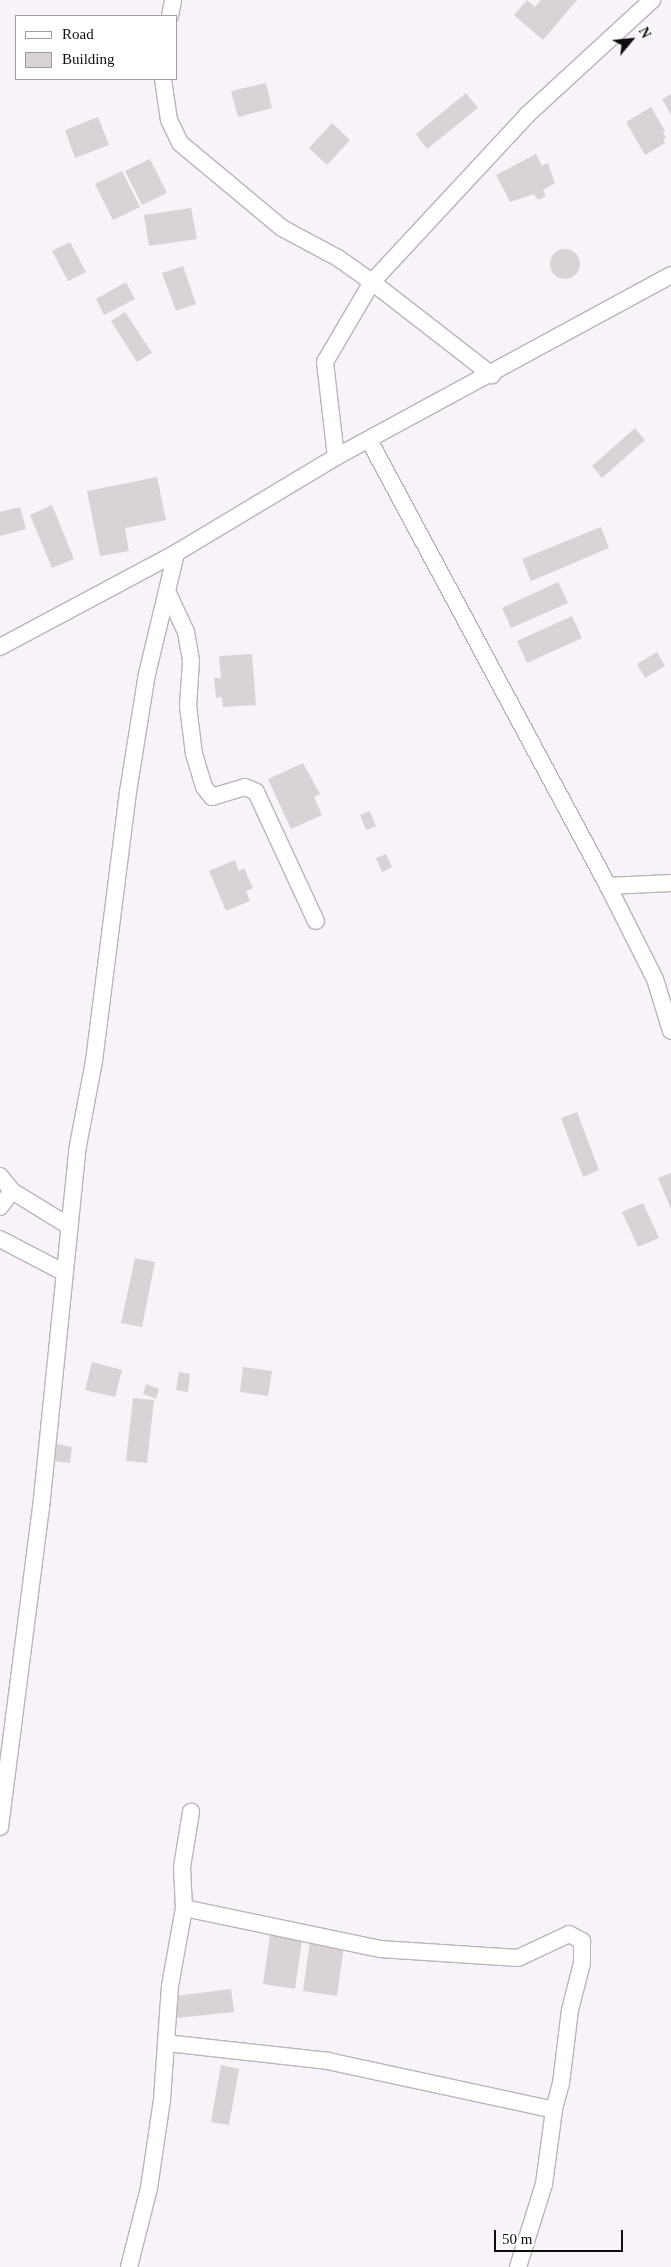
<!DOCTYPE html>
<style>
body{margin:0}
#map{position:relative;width:671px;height:2267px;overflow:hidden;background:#f8f3f9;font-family:"Times New Roman",serif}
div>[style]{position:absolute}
.building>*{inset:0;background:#d9d3d7}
.round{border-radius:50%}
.roads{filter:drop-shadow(1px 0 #b9b5ba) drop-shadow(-1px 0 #b9b5ba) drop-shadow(0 1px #b9b5ba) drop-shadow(0 -1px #b9b5ba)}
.minor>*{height:16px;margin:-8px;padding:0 8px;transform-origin:8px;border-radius:8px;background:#fff}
span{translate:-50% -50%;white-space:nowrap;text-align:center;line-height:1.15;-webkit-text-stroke:4.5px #fff;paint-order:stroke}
.legend{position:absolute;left:15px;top:15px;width:162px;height:65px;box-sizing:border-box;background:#fff;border:1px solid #9f9e9f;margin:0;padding:6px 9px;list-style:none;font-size:15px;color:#0f0d0f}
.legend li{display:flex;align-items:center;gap:10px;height:25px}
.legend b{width:25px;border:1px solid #9f9e9f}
.north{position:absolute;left:606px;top:15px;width:50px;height:50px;-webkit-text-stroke:4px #fff;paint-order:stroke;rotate:62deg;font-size:14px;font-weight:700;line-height:20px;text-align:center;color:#0f0d0f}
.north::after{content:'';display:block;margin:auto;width:18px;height:22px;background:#0f0d0f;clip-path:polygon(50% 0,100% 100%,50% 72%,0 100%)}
.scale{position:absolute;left:494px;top:2230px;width:129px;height:22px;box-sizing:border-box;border:2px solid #0f0d0f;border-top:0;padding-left:6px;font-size:15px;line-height:18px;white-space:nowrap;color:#0f0d0f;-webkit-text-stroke:4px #fff;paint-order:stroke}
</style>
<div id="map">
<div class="building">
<i style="clip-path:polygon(527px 0,535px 7px,541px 0,577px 0,543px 40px,514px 15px)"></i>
<i style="clip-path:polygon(266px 83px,272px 108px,238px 117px,231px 91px)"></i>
<i style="clip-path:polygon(466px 93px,478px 108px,427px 149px,416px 134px)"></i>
<i style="clip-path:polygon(671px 94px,671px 115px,662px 99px)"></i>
<i style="clip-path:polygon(651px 107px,665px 131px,663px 132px,666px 138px,663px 140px,665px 143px,645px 155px,626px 122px)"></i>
<i style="clip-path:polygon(98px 117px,109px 145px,75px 158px,65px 130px)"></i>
<i style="clip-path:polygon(332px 123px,350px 140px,327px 165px,309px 148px)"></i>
<i style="clip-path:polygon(536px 154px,542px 166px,548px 163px,555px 183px,543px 190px,546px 196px,538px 200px,534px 194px,510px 202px,496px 175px)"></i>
<i style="clip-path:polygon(150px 159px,167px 193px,142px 205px,125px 171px)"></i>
<i style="clip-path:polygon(122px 171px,140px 207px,113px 220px,95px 184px)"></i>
<i style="clip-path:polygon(191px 208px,197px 239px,149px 246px,144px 215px)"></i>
<i style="clip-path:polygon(70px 242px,86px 272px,68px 281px,52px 251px)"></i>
<i class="round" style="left:550px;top:249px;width:30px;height:30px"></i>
<i style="clip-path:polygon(183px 266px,196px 304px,176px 311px,162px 273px)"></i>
<i style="clip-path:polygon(126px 282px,135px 299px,104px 315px,96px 299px)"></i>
<i style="clip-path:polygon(125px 312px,152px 353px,137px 362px,111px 321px)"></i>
<i style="clip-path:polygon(635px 428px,645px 440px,602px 478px,592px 466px)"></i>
<i style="clip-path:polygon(157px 477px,166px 520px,125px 528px,129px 551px,100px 556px,87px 491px)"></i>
<i style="clip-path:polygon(52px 505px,74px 559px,52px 568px,30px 515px)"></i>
<i style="clip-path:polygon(20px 507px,26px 529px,0 536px,0 512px)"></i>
<i style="clip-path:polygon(601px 527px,609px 548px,531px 581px,522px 559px)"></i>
<i style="clip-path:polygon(558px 582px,568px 603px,511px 628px,502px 608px)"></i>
<i style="clip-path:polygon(572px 616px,582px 638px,527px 663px,517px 641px)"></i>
<i style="clip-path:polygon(657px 652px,665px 666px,645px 678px,637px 664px)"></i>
<i style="clip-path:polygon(252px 654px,256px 705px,223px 707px,222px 697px,216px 698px,214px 678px,221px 678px,219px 656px)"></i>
<i style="clip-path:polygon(303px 763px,320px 794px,314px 797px,322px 815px,291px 829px,268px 779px)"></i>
<i style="clip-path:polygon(370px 811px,376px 826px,366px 830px,360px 815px)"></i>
<i style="clip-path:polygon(386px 854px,392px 867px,382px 872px,376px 858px)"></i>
<i style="clip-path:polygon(235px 860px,239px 871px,244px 868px,253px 888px,246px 891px,250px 901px,226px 911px,209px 871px)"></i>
<i style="clip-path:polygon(577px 1112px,599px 1170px,583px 1177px,561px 1118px)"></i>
<i style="clip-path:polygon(671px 1173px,671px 1209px,658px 1178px)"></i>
<i style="clip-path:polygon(643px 1203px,659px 1238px,638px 1247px,622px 1212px)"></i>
<i style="clip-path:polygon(135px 1258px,155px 1262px,142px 1327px,121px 1323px)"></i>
<i style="clip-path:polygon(92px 1362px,122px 1370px,115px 1397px,85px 1390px)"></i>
<i style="clip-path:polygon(243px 1367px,272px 1371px,268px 1396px,240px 1392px)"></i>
<i style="clip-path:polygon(179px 1372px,190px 1374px,188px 1392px,176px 1390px)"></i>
<i style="clip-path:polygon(146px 1384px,159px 1389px,156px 1399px,143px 1394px)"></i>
<i style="clip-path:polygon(133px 1398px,154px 1400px,147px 1463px,126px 1461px)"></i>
<i style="clip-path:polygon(57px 1444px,72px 1447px,70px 1463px,54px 1461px)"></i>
<i style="clip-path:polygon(270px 1935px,302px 1940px,295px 1989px,263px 1984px)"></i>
<i style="clip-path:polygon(310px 1941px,344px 1946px,337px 1996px,303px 1991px)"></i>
<i style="clip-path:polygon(231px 1989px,234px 2012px,177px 2018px,175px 1996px)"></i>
<i style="clip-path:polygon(221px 2065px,239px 2069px,229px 2125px,211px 2122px)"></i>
</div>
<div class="roads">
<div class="minor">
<i style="left:170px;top:16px;width:16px;rotate:-79deg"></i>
<i style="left:163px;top:79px;width:41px;rotate:81.7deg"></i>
<i style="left:169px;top:120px;width:25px;rotate:64deg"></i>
<i style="left:180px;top:143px;width:133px;rotate:39.8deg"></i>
<i style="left:282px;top:228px;width:64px;rotate:28.2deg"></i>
<i style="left:338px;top:258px;width:42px;rotate:35.2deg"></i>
<i style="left:372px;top:282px;width:152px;rotate:37.8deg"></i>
<i style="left:369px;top:440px;width:506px;rotate:61.81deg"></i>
<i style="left:608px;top:886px;width:104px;rotate:63.2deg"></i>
<i style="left:655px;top:979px;width:54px;rotate:72.9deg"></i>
<i style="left:336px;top:457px;width:96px;rotate:-96.6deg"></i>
<i style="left:325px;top:362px;width:93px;rotate:-59.6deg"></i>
<i style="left:372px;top:282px;width:228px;rotate:-47.1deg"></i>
<i style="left:527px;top:115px;width:170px;rotate:-42.6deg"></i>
<i style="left:167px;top:591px;width:45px;rotate:65.1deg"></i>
<i style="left:186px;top:632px;width:29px;rotate:80deg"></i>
<i style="left:191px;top:661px;width:45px;rotate:93.8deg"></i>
<i style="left:188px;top:706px;width:48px;rotate:82.9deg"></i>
<i style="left:194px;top:754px;width:34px;rotate:73deg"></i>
<i style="left:204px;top:787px;width:13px;rotate:51deg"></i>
<i style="left:212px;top:797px;width:34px;rotate:-17deg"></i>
<i style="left:245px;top:787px;width:12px;rotate:24deg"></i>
<i style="left:256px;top:792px;width:142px;rotate:65.1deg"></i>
<i style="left:0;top:647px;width:200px;rotate:-28.1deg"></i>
<i style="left:176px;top:553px;width:187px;rotate:-31deg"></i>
<i style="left:336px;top:457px;width:381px;rotate:-28.5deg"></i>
<i style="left:608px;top:886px;width:63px;rotate:-2.7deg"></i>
<i style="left:0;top:1176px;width:19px;rotate:51deg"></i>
<i style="left:12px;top:1191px;width:67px;rotate:31.6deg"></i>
<i style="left:0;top:1207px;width:20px;rotate:-53deg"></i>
<i style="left:0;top:1239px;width:71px;rotate:27.6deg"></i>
<i style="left:0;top:1827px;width:322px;rotate:-82.7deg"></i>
<i style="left:41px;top:1508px;width:359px;rotate:-84.2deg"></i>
<i style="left:77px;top:1151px;width:92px;rotate:-79.3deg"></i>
<i style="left:94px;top:1061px;width:271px;rotate:-82.8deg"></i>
<i style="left:128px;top:792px;width:120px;rotate:-80.9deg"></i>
<i style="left:147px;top:674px;width:124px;rotate:-76.5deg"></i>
<i style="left:184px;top:1908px;width:200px;rotate:11.8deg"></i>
<i style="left:380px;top:1949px;width:138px;rotate:3.7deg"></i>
<i style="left:518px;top:1958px;width:56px;rotate:-25.2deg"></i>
<i style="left:569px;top:1934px;width:15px;rotate:28deg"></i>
<i style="left:582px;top:1941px;width:22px;rotate:90deg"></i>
<i style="left:582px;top:1963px;width:49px;rotate:104.3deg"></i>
<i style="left:570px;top:2010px;width:74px;rotate:97deg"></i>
<i style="left:561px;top:2083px;width:28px;rotate:105deg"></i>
<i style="left:554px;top:2110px;width:75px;rotate:97.7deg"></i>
<i style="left:544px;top:2184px;width:87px;rotate:107.4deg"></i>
<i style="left:166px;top:2043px;width:163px;rotate:6.3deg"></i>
<i style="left:328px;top:2061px;width:231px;rotate:12.2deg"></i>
<i style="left:129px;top:2267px;width:81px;rotate:-75.8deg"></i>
<i style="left:149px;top:2188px;width:89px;rotate:-81.6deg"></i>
<i style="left:162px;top:2100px;width:114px;rotate:-86deg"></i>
<i style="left:170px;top:1986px;width:79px;rotate:-79.8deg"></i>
<i style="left:184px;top:1908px;width:41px;rotate:-92.8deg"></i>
<i style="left:182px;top:1867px;width:56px;rotate:-80.7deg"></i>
</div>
</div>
<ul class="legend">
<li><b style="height:6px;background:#fff"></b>Road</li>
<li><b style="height:14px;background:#d9d3d7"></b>Building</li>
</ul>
<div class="north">N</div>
<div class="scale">50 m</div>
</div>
